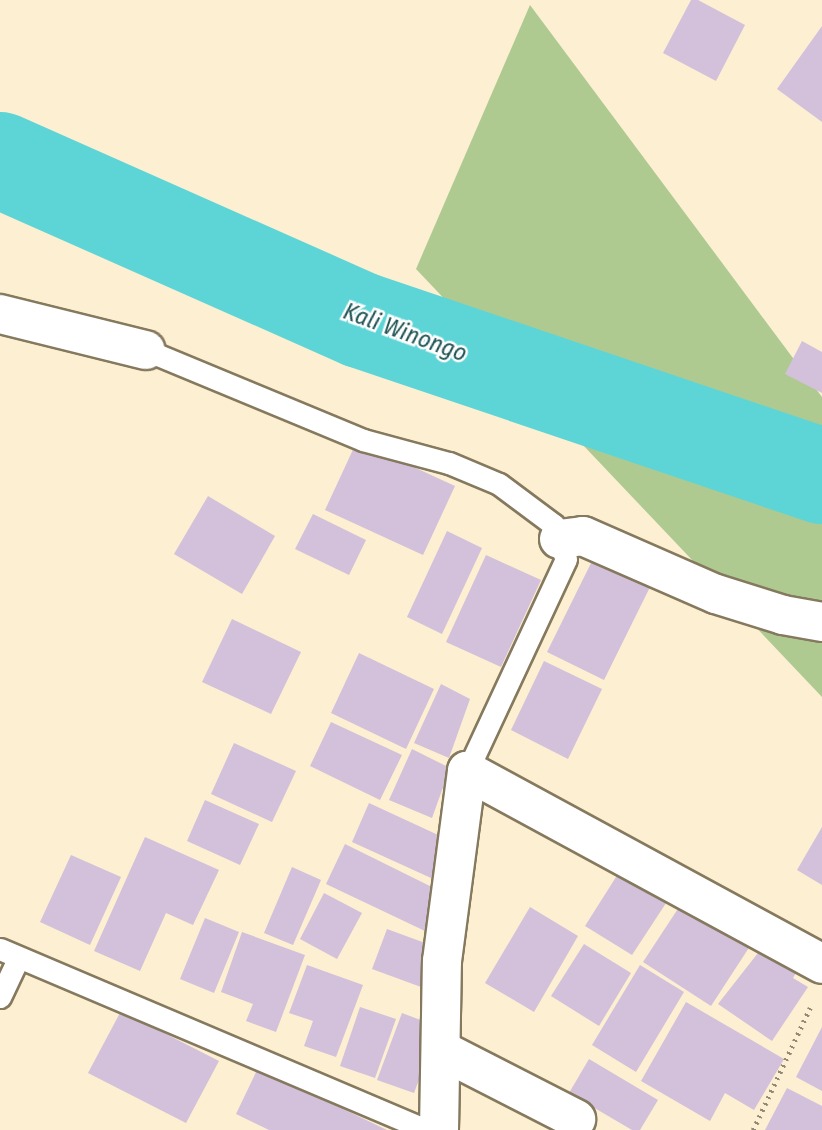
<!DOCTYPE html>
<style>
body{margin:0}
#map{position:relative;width:822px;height:1130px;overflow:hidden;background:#fdefd1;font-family:"Fira Sans Condensed",sans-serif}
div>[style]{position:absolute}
.green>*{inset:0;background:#aeca91}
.river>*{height:96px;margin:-48px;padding:0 48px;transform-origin:48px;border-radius:48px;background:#5dd5d7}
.building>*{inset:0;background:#d3c0db}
.path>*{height:4.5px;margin-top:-2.25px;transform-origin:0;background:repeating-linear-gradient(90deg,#938974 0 2px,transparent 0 7px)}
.roads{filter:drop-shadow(2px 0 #85795e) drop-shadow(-2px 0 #85795e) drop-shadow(0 2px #85795e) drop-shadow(0 -2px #85795e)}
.service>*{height:21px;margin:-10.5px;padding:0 10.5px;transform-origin:10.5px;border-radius:10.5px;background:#fff}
.minor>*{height:38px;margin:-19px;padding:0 19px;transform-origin:19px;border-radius:19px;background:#fff}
span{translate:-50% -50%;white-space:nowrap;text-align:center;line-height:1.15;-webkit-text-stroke:5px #fff;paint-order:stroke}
.water-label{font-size:24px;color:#205455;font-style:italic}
</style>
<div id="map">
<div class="green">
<i style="clip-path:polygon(530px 5px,822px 397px,822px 697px,416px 269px)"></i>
</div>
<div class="river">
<i style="left:0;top:160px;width:395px;rotate:23.9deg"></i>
<i style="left:361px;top:320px;width:487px;rotate:18.7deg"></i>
</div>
<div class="building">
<i style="clip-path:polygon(691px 0,698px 0,745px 25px,716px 81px,663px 53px)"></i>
<i style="clip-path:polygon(822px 26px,822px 122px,777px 89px)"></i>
<i style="clip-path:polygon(802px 341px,822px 352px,822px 393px,785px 374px)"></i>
<i style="clip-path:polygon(357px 441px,455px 486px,423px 555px,325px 510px)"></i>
<i style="clip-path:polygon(208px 496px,275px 536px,242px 594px,174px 554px)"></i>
<i style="clip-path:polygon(313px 514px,366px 540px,349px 575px,295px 549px)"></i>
<i style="clip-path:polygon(447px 531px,482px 548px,442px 634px,407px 617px)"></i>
<i style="clip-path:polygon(597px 551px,654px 579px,604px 680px,547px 652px)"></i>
<i style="clip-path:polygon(486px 555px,541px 580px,501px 667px,446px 642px)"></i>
<i style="clip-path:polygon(232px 619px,301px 652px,271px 714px,202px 682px)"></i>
<i style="clip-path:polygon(359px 653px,434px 689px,406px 749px,331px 713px)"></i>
<i style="clip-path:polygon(544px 661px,602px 689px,568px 759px,511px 730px)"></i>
<i style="clip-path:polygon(441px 684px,470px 699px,449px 758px,414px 743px)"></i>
<i style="clip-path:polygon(331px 722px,402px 755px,380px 800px,310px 766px)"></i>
<i style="clip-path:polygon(234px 743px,296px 771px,272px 822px,211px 794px)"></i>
<i style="clip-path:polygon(412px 749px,450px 768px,432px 818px,389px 800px)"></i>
<i style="clip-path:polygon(205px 800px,259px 824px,240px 865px,187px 841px)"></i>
<i style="clip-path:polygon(369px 803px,449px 840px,431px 878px,352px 842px)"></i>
<i style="clip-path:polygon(822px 827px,822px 885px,797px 870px)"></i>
<i style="clip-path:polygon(145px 837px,219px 870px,193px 925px,166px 913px,140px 971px,94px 951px)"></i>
<i style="clip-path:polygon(345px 844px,444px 893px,425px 931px,326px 884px)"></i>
<i style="clip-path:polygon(71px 855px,121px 877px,90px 945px,40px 922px)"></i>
<i style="clip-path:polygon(623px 866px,670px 897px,632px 955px,585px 926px)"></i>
<i style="clip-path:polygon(292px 867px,321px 880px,293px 945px,264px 933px)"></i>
<i style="clip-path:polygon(324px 893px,362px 913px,337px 959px,300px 939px)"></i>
<i style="clip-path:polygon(687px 895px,754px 940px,711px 1006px,643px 962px)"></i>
<i style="clip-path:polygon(530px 907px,578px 936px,534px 1012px,485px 983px)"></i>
<i style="clip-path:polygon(205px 918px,239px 932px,214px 993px,180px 979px)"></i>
<i style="clip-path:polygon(387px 929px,436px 947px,421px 987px,372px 969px)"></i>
<i style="clip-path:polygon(242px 932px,305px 955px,276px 1032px,246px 1021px,253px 1004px,221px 992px)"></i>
<i style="clip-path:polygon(584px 944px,631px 973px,599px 1026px,551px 996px)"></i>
<i style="clip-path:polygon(765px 944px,801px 964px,793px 978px,808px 987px,772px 1041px,718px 1004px)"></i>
<i style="clip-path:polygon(307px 965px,363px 985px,336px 1057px,304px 1046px,313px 1021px,289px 1013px)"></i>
<i style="clip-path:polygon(640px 965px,684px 992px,636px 1072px,592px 1045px)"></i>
<i style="clip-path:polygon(686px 1002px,784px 1059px,754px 1110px,725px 1093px,710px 1121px,641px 1081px)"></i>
<i style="clip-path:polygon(360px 1007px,396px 1019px,375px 1078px,340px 1066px)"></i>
<i style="clip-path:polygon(121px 1011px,219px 1061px,186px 1123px,88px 1073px)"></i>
<i style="clip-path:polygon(402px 1013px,439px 1027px,414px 1093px,377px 1080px)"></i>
<i style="clip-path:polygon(822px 1027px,822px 1091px,796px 1077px)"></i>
<i style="clip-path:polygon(589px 1059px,658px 1100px,640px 1130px,632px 1130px,569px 1093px)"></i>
<i style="clip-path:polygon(258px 1068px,387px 1130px,269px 1130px,236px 1114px)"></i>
<i style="clip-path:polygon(787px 1088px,822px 1106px,822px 1130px,765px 1130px)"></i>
</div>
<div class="path">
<i style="left:753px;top:1130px;width:135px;rotate:-65deg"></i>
</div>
<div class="roads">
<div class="service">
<i style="left:146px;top:350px;width:235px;rotate:22.5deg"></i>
<i style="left:363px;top:440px;width:89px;rotate:15deg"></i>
<i style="left:449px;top:463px;width:54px;rotate:22.8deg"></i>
<i style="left:499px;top:484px;width:69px;rotate:36.7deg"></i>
<i style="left:554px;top:525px;width:36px;rotate:71deg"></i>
<i style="left:566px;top:559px;width:234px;rotate:115deg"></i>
<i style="left:0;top:949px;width:463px;rotate:23deg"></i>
<i style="left:0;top:997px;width:42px;rotate:-64.7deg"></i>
</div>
<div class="minor">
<i style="left:0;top:314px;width:150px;rotate:13.9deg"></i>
<i style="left:559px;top:539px;width:24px;rotate:-7deg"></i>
<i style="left:583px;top:536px;width:145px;rotate:23.6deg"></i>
<i style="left:716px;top:594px;width:70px;rotate:17.4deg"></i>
<i style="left:783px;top:615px;width:40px;rotate:10deg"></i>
<i style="left:441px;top:1050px;width:152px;rotate:27.1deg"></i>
<i style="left:439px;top:1130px;width:169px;rotate:-89deg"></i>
<i style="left:442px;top:961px;width:192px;rotate:-82.5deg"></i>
<i style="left:467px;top:771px;width:404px;rotate:28.5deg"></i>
</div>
</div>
<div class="water-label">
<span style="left:405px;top:333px;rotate:20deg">Kali Winongo</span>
</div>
</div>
